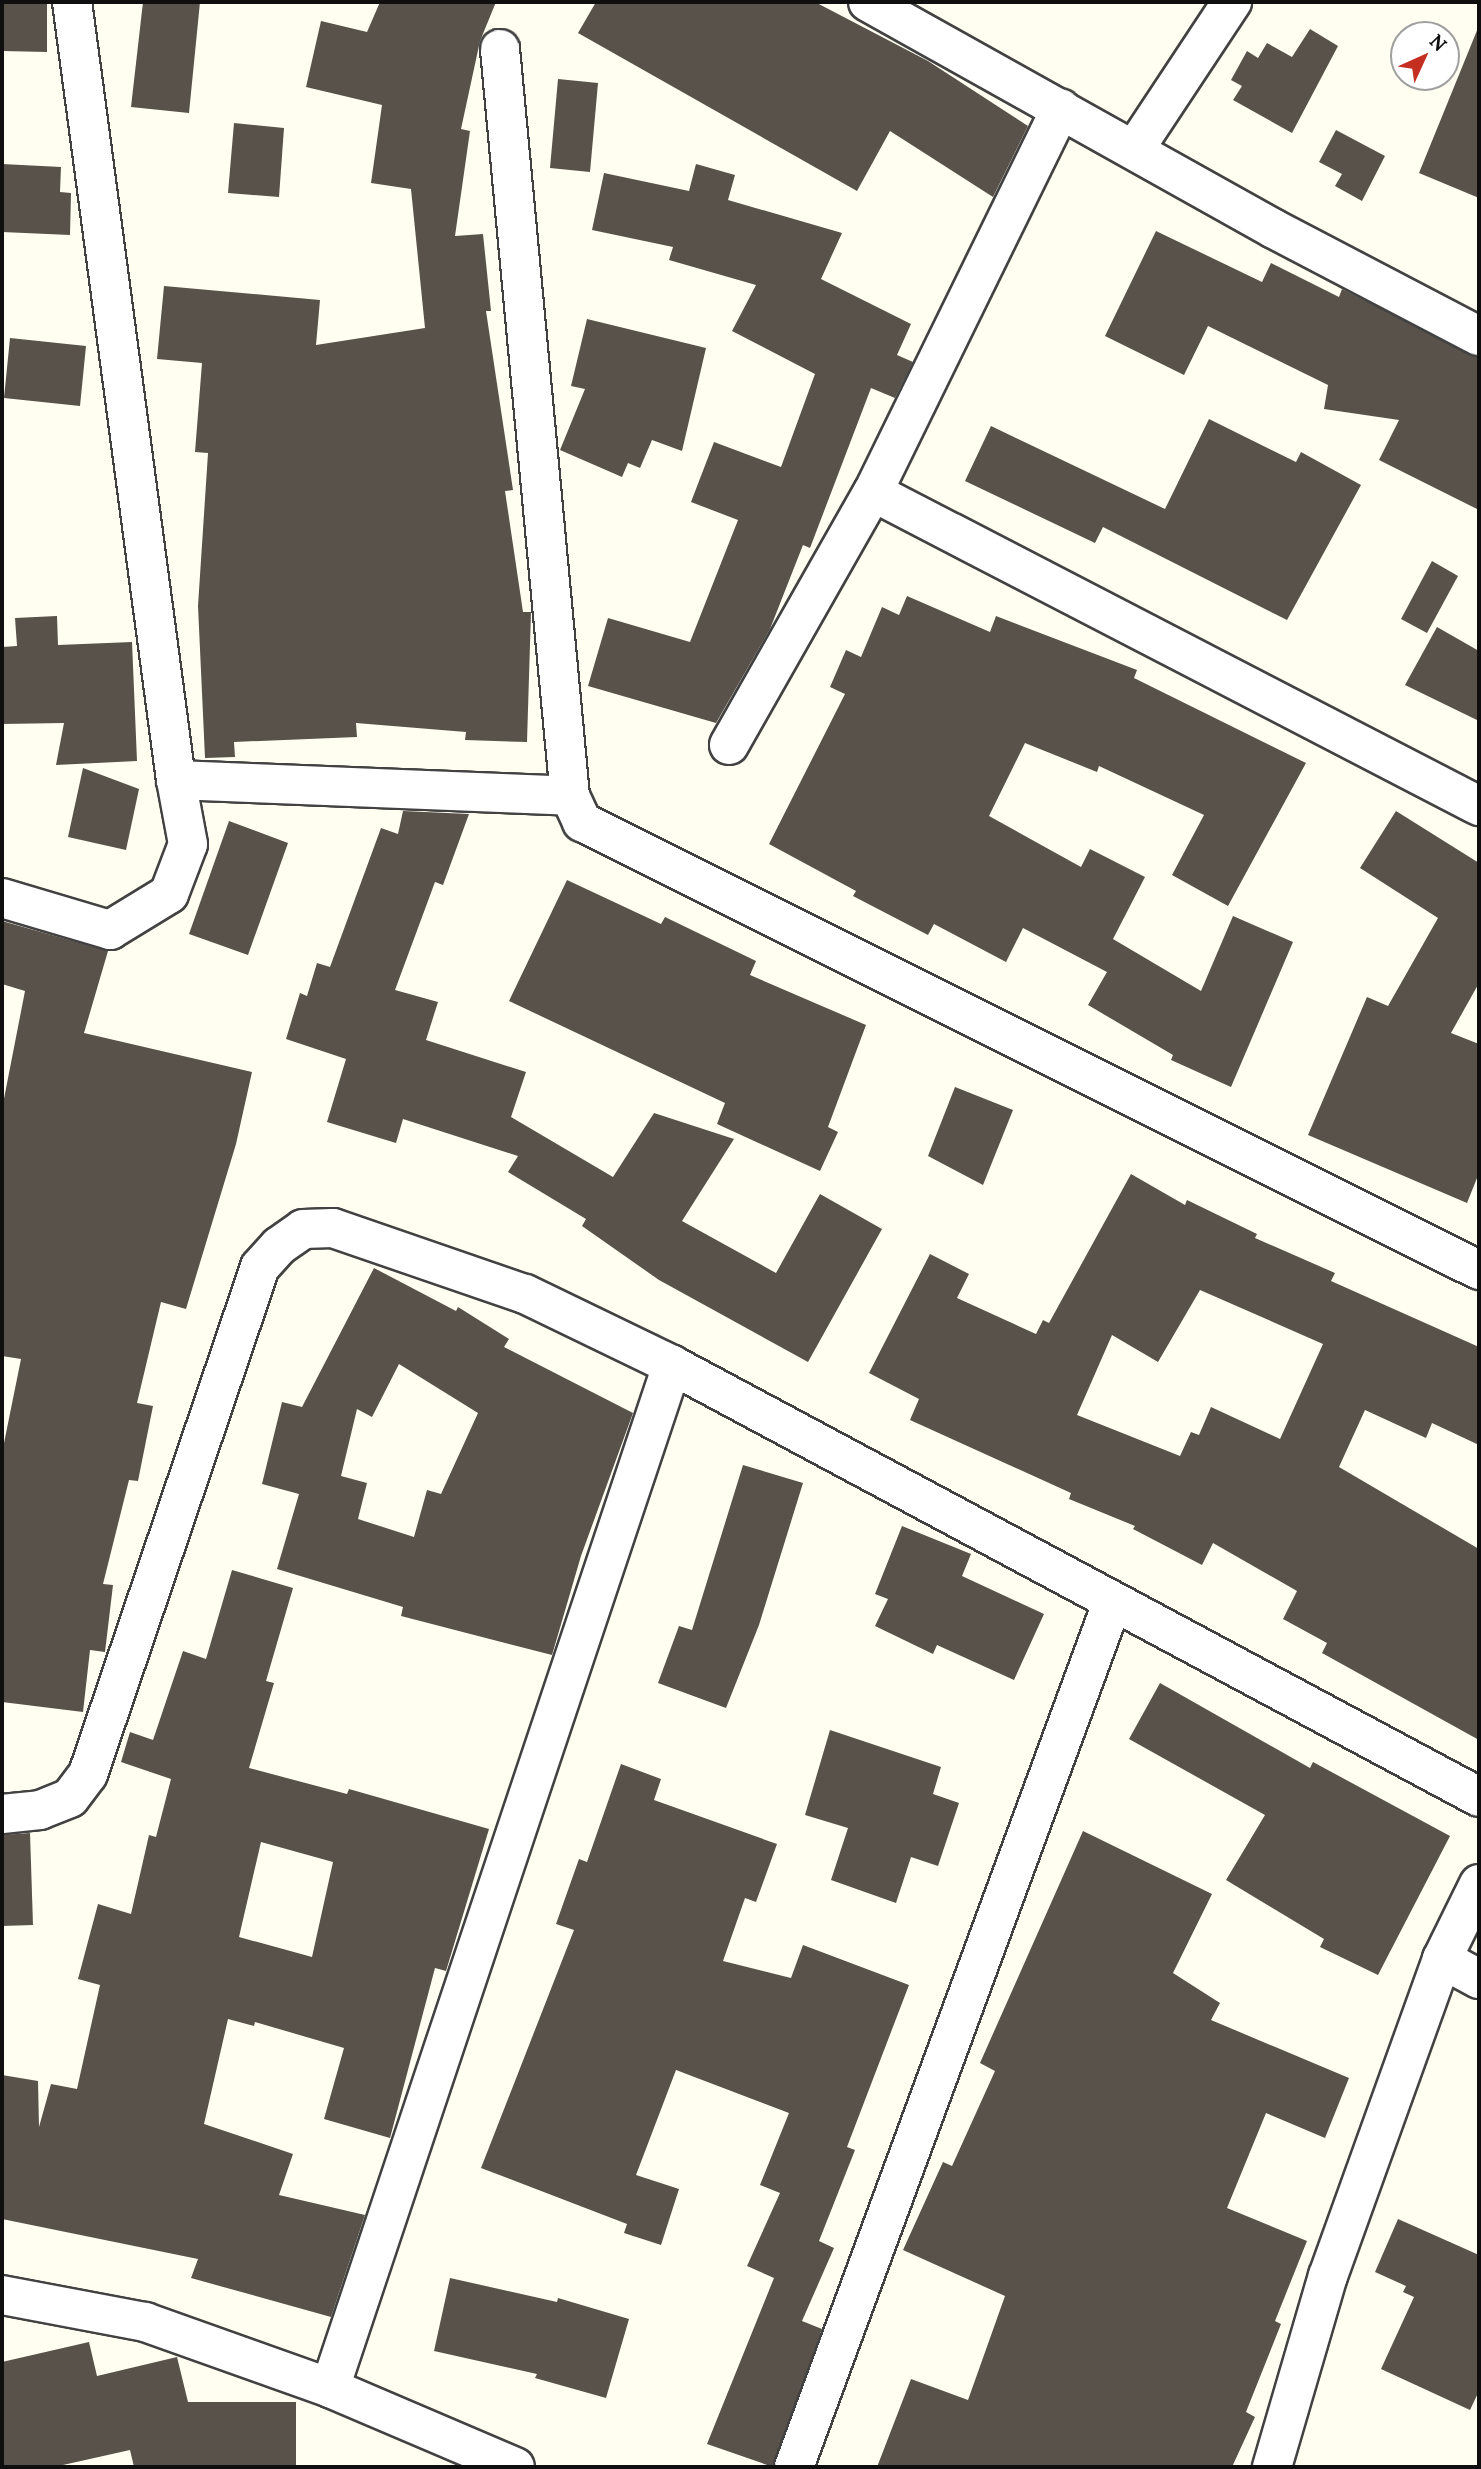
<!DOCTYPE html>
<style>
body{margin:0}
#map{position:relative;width:1481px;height:2469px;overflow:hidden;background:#fffef1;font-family:Lora,serif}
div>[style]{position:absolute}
.building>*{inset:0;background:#58524b}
.roads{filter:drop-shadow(2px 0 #424242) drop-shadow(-2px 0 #424242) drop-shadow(0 2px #424242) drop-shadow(0 -2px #424242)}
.street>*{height:38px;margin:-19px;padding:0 19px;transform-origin:19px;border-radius:19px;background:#fff}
span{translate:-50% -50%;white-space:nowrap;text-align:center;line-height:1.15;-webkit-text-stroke:7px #fff;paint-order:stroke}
.frame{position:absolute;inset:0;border:4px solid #0f0f0f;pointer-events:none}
.north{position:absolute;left:1390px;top:21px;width:70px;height:70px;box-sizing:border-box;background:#fff;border:2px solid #9f9f9f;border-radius:50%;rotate:45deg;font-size:19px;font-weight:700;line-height:28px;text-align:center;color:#0f0f0f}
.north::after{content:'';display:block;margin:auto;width:24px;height:32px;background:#c52f22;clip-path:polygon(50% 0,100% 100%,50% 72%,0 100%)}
</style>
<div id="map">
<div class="building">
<i style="clip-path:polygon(2px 2px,47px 2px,47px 52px,2px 51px)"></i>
<i style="clip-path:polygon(143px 2px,200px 2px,189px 113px,131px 107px)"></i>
<i style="clip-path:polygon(380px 2px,496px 2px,480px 41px,461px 129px,470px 131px,455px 236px,483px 234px,491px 311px,486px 311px,513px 490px,505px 491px,523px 612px,531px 612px,527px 742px,465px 740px,466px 732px,356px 723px,357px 737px,234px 742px,235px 757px,205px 758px,198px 606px,208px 453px,195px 452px,202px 363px,157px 359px,164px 286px,320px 300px,316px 345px,425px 328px,411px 189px,371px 183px,382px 105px,306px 87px,321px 21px,367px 32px)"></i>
<i style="clip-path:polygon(596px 2px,815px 2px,928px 61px,1028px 126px,993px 197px,890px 131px,857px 191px,578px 33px)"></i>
<i style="clip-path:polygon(1478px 28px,1479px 28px,1479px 198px,1419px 173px)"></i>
<i style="clip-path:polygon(1310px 29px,1338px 46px,1292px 133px,1233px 100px,1242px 86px,1231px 80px,1247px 51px,1258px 58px,1267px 43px,1292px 57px)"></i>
<i style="clip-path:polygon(558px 79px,598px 83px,590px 172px,550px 168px)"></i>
<i style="clip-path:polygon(234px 123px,284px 128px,279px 197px,228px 193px)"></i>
<i style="clip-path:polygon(1336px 130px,1385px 156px,1362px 201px,1335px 186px,1342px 174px,1319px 162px)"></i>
<i style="clip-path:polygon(2px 164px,61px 167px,60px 192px,71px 193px,70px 235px,2px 232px)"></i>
<i style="clip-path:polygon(696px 164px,735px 175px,728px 200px,842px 233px,821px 279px,911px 324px,897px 355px,913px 362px,895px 398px,871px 388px,810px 548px,803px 545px,770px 629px,716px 723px,588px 686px,608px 618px,690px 642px,738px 520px,691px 502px,714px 442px,781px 467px,815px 374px,732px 331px,756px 285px,669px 260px,673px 247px,592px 230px,604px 173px,689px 191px)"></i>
<i style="clip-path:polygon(1156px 231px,1262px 282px,1271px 263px,1339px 297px,1342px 289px,1479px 358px,1479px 510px,1379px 460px,1399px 420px,1324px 409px,1328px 385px,1208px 326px,1184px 375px,1105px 336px)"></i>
<i style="clip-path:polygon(587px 319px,706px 348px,682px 451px,652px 440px,640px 468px,628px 463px,622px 477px,560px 450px,585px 389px,571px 386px)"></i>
<i style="clip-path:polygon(10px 338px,86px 346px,80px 406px,4px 398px)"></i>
<i style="clip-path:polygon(1209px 419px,1296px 462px,1301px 452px,1361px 485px,1287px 620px,1103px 527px,1095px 543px,965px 481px,991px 426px,1165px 509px)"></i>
<i style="clip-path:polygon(1432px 561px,1458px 576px,1427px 633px,1401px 619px)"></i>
<i style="clip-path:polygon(907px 596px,990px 632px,996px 616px,1137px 670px,1134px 678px,1306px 763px,1228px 906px,1172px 875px,1204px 815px,1099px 766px,1097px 772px,1025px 743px,989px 816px,1081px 867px,1090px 849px,1145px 877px,1113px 939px,1201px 991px,1233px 916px,1293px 942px,1231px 1087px,1171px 1060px,1173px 1055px,1088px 1005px,1107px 972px,1023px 928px,1006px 962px,934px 924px,928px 935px,853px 896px,856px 891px,769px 844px,845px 694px,830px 687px,846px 650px,861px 657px,882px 607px,899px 615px)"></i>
<i style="clip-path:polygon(57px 616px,58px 645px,132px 642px,137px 761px,56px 765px,64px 723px,2px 724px,2px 647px,17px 646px,15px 618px)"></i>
<i style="clip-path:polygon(1437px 627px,1479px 651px,1479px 721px,1405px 685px)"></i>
<i style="clip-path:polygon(83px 768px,139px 789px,126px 850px,68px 837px)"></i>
<i style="clip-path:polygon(403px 811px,469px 814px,443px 885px,435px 882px,395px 990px,438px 1002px,426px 1040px,526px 1072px,511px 1117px,613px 1177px,654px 1113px,734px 1139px,682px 1221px,776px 1273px,820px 1194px,882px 1229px,808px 1362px,659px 1280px,582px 1226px,586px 1219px,508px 1172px,518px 1156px,403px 1119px,396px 1143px,327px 1122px,346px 1059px,286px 1039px,300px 993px,307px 996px,317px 963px,330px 967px,381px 828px,398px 834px)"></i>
<i style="clip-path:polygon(1396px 811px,1479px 863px,1479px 983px,1451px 1033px,1479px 1044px,1479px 1173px,1467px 1203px,1308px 1135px,1367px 997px,1388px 1006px,1438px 918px,1360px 868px)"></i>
<i style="clip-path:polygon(229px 821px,288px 843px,248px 955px,189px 934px)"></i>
<i style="clip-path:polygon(567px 880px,661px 924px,665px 917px,756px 961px,750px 975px,866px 1025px,828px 1127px,838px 1132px,820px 1171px,717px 1124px,725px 1103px,509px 1001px)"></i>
<i style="clip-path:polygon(2px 921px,108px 951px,84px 1033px,252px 1072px,236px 1144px,186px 1309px,161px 1302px,137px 1403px,153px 1406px,138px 1481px,129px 1480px,103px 1584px,113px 1585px,105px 1652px,90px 1650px,83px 1712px,2px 1702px,2px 1453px,21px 1359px,2px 1356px,2px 1109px,25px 991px,2px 984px)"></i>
<i style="clip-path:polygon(955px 1087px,1013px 1110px,983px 1185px,928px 1156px)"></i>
<i style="clip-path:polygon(evenodd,1131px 1174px,1185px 1205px,1187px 1200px,1257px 1234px,1255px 1238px,1335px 1273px,1331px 1281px,1479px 1347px,1479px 1445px,1432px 1423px,1426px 1438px,1365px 1410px,1339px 1467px,1479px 1549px,1479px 1740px,1322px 1653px,1327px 1643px,1283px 1619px,1297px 1591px,1213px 1543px,1202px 1565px,1133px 1529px,1135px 1526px,1069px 1499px,1071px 1493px,910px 1420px,919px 1399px,869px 1373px,930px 1254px,969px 1274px,957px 1298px,1036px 1334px,1043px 1320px,1049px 1323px,1131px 1174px,1200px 1290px,1323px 1344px,1280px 1439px,1211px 1407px,1199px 1435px,1191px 1432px,1180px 1456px,1077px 1415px,1112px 1335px,1158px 1362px,1200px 1290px)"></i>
<i style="clip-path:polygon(evenodd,374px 1268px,456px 1311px,458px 1307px,509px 1339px,504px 1347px,633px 1413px,581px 1556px,552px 1655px,401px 1616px,403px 1607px,277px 1569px,299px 1494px,262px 1484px,282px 1402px,302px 1407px,374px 1268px,399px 1364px,478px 1413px,441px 1494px,427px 1490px,414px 1537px,358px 1519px,367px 1483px,341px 1476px,357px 1409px,372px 1417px,399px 1364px)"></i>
<i style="clip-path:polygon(743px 1465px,803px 1483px,759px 1625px,726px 1708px,658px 1683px,679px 1626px,692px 1630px)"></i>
<i style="clip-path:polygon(902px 1526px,971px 1554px,962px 1576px,1044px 1614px,1014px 1680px,937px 1645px,933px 1654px,875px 1626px,888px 1599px,875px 1594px)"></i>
<i style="clip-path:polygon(evenodd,232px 1570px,293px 1588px,266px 1681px,274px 1683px,249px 1768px,347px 1794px,349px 1789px,489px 1829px,446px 1971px,435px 1968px,390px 2138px,324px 2119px,344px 2048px,255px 2022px,254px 2026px,228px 2019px,204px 2124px,293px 2154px,279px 2195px,365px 2215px,331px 2317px,191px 2278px,198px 2259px,2px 2219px,2px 2075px,38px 2081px,39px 2127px,51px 2084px,77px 2089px,100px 1985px,78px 1979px,98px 1904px,131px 1914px,149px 1835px,156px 1837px,171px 1779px,121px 1762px,130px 1732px,153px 1740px,183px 1651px,206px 1659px,232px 1570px,261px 1842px,333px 1862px,312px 1957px,239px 1937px,261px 1842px)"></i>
<i style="clip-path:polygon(1160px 1683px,1310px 1768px,1313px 1762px,1450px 1836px,1378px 1975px,1320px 1947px,1324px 1939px,1226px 1880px,1265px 1815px,1129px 1739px)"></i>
<i style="clip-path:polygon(830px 1730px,941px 1767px,933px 1794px,959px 1803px,938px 1866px,911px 1857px,896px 1903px,831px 1880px,848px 1828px,805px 1815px)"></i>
<i style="clip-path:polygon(621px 1764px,661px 1779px,654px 1800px,777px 1844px,756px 1902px,745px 1898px,723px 1961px,791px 1978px,803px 1945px,909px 1985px,847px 2147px,855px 2150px,819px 2241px,834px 2248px,802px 2321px,822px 2329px,773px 2467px,707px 2444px,774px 2278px,747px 2266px,780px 2193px,760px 2185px,789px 2113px,676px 2070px,636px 2175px,679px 2189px,661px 2245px,624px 2233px,627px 2224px,481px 2168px,574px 1930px,556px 1924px,579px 1859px,587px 1862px)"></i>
<i style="clip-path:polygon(1083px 1831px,1212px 1894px,1173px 1973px,1220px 2003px,1211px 2020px,1349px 2078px,1325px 2138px,1266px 2113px,1227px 2208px,1307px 2241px,1275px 2321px,1281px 2324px,1246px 2412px,1255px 2417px,1232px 2467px,877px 2467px,911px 2379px,968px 2400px,1005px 2296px,903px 2250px,943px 2162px,952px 2166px,995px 2071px,980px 2063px)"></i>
<i style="clip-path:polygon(30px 1833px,33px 1925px,2px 1926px,2px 1835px)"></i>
<i style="clip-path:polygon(1398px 2219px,1479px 2255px,1479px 2391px,1470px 2410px,1381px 2369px,1414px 2297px,1403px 2292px,1406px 2286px,1375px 2272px)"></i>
<i style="clip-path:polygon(450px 2278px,557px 2302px,558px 2298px,629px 2319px,606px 2398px,535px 2378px,537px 2374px,434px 2351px)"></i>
<i style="clip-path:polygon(89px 2342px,97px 2376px,177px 2357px,188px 2402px,296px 2402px,296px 2467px,134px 2467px,130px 2450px,54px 2467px,2px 2467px,2px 2362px)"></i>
</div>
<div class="roads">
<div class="street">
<i style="left:868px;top:2px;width:465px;rotate:29.2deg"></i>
<i style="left:1274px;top:229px;width:231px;rotate:27.6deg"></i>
<i style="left:500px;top:49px;width:750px;rotate:84.65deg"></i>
<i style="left:570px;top:796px;width:29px;rotate:65deg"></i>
<i style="left:582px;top:822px;width:1003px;rotate:26.54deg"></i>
<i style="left:1134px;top:150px;width:178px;rotate:-56.5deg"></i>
<i style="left:873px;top:492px;width:683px;rotate:27.39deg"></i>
<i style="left:729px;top:745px;width:291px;rotate:-60.4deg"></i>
<i style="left:873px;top:492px;width:427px;rotate:-63.9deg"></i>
<i style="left:176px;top:780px;width:394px;rotate:2.3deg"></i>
<i style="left:2px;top:898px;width:113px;rotate:16.5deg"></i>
<i style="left:110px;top:930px;width:69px;rotate:-31.4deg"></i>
<i style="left:169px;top:894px;width:53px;rotate:-69.2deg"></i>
<i style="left:188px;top:844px;width:65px;rotate:-100.6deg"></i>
<i style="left:176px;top:780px;width:785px;rotate:-97.61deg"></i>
<i style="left:2px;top:1814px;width:38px;rotate:-6deg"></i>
<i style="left:40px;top:1810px;width:32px;rotate:-22deg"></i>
<i style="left:70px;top:1798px;width:30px;rotate:-53deg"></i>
<i style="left:88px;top:1774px;width:535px;rotate:-71.26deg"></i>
<i style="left:260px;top:1267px;width:28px;rotate:-48deg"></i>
<i style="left:279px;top:1246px;width:29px;rotate:-35deg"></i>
<i style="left:303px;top:1229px;width:30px;rotate:-2deg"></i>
<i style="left:333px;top:1228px;width:203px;rotate:19deg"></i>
<i style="left:525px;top:1294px;width:163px;rotate:25.8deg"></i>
<i style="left:672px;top:1365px;width:915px;rotate:28.16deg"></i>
<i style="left:1479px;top:1884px;width:84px;rotate:116.3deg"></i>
<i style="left:1442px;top:1959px;width:42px;rotate:28.4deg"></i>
<i style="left:2px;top:2295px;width:146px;rotate:10.7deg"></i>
<i style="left:145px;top:2322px;width:196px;rotate:19.6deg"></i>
<i style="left:330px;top:2388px;width:201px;rotate:23.1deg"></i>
<i style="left:330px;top:2388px;width:1079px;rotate:-71.51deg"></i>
<i style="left:794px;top:2467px;width:921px;rotate:-69.79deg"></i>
<i style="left:1272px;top:2467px;width:199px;rotate:-73.7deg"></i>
<i style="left:1328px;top:2276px;width:337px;rotate:-70.2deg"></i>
</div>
</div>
<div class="frame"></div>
<div class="north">N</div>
</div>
